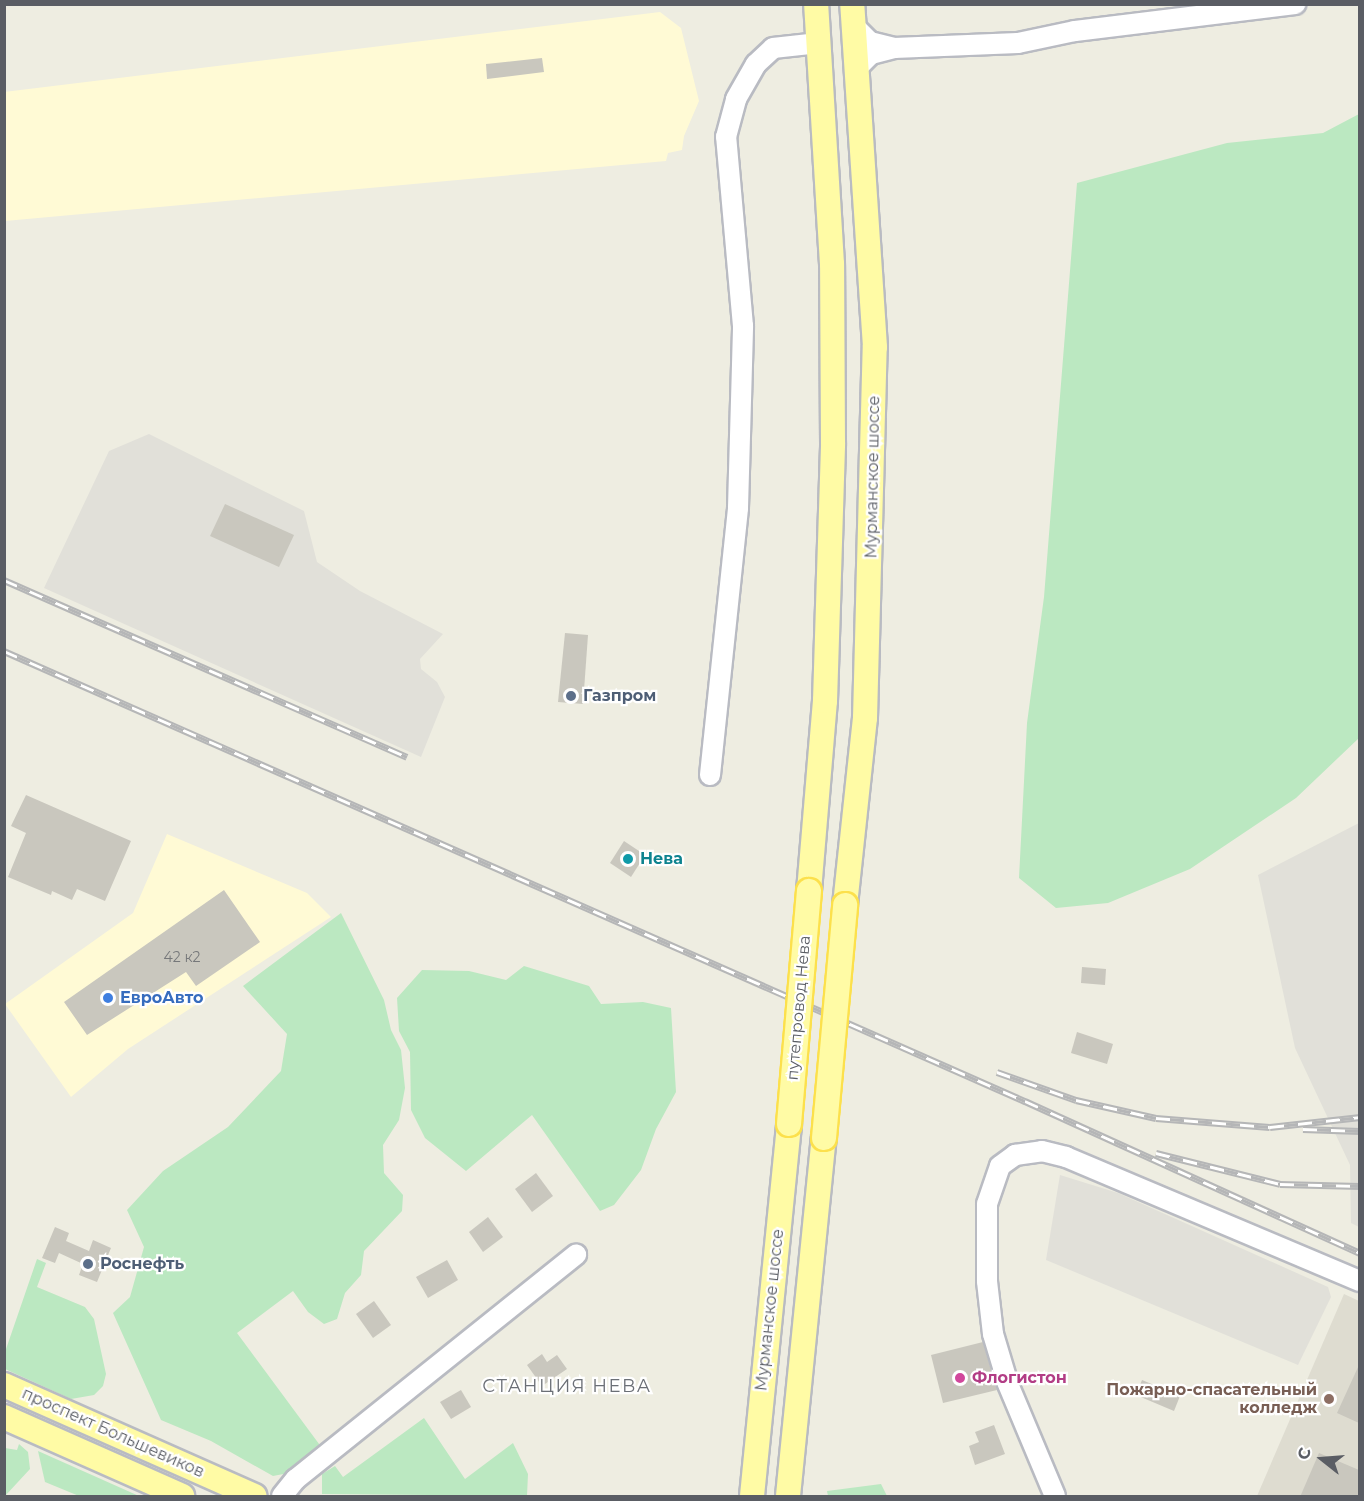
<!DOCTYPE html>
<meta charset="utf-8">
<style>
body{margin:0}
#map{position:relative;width:1364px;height:1501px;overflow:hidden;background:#eeede1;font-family:Montserrat,sans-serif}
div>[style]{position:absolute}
.commercial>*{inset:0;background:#fffad5}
.industrial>*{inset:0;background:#e1e0d9}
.education>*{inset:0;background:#dedcd0}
.green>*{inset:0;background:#bbe8c1}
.building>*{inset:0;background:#c9c7be}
.roads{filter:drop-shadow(2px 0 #b9bbc2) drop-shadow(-2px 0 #b9bbc2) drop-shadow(0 2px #b9bbc2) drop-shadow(0 -2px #b9bbc2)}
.minor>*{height:20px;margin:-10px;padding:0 10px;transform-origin:10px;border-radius:10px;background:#fff}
.major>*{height:24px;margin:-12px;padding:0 12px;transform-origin:12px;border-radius:12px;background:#fffba5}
.rail>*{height:7px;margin-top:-3.5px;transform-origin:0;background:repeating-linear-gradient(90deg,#fff 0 14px,#b5b6b7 0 28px);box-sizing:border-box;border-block:2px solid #b5b6b7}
.bridges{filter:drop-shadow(2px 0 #fce04c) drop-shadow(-2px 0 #fce04c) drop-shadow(0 2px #fce04c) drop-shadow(0 -2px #fce04c)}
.major-bridge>*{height:24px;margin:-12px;padding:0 12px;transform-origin:12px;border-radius:12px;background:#fffba5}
.dots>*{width:16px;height:16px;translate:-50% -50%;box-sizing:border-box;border:3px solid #fff;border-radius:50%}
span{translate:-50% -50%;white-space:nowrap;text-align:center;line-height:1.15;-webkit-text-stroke:4.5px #fff;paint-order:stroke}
.number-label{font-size:14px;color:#76787a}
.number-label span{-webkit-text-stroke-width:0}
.street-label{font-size:16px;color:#5a5d64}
.service-label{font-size:16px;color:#4e5e75;font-weight:700}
.left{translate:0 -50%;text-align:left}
.culture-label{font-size:16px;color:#0d838f;font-weight:700}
.shop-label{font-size:16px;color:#366cbe;font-weight:700}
.hotel-label{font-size:16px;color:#b23c85;font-weight:700}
.education-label{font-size:16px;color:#785e54;font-weight:700}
.right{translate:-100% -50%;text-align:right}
.neighbourhood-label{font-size:18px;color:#6b6f76;letter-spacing:1.5px}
.frame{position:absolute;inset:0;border:6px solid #5a5d64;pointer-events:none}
.north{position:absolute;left:1292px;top:1429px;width:60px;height:60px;-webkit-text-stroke:4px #fff;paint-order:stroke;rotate:287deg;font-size:16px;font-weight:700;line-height:24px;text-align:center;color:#5a5d64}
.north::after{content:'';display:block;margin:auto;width:21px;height:27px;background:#5a5d64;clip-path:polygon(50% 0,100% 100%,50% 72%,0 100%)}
</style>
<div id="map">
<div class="commercial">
<i style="clip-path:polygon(660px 12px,681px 28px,699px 101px,684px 136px,682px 150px,668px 153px,666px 161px,5px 221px,4px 92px)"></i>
<i style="clip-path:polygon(167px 834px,307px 893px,331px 917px,128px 1049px,71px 1097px,5px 1004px,133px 913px)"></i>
</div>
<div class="industrial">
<i style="clip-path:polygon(149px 434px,304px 511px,317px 562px,360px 591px,443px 634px,420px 659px,421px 669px,437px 682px,445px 697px,421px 757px,44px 588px,109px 451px)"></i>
<i style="clip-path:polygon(1359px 823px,1359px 1227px,1351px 1223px,1350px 1165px,1295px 1048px,1258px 875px)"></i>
<i style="clip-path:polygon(1060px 1175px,1118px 1193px,1328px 1287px,1331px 1297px,1298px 1365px,1046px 1260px)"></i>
</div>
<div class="education">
<i style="clip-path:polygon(1344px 1294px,1359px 1301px,1359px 1496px,1257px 1496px)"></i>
</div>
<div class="green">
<i style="clip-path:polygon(1359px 114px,1359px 738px,1296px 798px,1190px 869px,1108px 903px,1056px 908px,1019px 878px,1027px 723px,1044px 597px,1077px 183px,1227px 143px,1323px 133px)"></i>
<i style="clip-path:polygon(341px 913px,384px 1000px,391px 1030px,401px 1050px,405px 1088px,399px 1120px,383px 1145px,384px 1173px,403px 1195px,402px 1211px,364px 1251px,361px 1275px,345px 1293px,337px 1319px,324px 1324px,308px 1312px,293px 1291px,237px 1333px,322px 1448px,299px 1471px,273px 1476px,211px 1441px,161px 1420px,113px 1313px,130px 1297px,144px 1247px,127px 1210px,163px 1171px,228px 1127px,281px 1071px,287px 1034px,243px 986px)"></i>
<i style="clip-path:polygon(524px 966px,589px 986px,601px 1004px,643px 1002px,671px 1008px,676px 1092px,656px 1129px,641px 1170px,614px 1205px,600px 1211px,532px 1115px,466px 1171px,425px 1138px,411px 1110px,410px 1052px,399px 1031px,397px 998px,422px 970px,469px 971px,506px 980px)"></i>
<i style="clip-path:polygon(37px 1259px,46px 1263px,37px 1287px,85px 1307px,94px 1319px,106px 1374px,103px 1386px,94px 1395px,71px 1399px,5px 1369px,5px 1352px)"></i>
<i style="clip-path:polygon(424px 1418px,465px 1479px,513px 1443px,528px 1474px,527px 1496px,322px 1494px,322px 1474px,335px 1466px,343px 1477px)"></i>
<i style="clip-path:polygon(19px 1444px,28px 1452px,30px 1469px,5px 1496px,5px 1448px,17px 1450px)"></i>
<i style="clip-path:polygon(38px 1451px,139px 1496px,79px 1496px,45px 1482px)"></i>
<i style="clip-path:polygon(881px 1484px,887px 1496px,828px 1496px,827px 1491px)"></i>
</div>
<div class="building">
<i style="clip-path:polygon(542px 58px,544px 72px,487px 79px,486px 64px)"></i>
<i style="clip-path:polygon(225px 504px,294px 535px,279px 567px,210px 536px)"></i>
<i style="clip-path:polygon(565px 633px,588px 635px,583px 704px,558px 702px)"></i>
<i style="clip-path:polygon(26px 795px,131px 841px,105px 901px,77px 889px,72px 900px,52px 891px,51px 895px,8px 877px,26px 833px,11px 826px)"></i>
<i style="clip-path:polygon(624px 841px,645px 855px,631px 877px,610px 863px)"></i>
<i style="clip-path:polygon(224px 890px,260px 942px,196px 986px,186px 972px,87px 1035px,64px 1002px)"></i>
<i style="clip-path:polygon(1082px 967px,1106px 969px,1105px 985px,1081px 983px)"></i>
<i style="clip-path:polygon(1077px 1032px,1113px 1044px,1107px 1064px,1071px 1053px)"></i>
<i style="clip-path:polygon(536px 1173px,553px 1196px,532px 1212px,515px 1189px)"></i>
<i style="clip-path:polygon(488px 1217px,503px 1237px,483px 1252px,469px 1232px)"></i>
<i style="clip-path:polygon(55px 1227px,69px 1233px,66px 1241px,89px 1251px,93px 1240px,111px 1248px,97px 1282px,79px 1275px,83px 1264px,59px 1253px,55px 1263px,42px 1258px)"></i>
<i style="clip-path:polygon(447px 1260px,458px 1280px,428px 1298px,416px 1277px)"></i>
<i style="clip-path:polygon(374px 1301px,391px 1325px,373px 1338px,356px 1314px)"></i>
<i style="clip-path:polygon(983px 1342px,997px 1390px,943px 1403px,931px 1355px)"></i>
<i style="clip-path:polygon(542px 1354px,547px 1362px,557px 1355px,567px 1369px,542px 1386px,527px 1365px)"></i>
<i style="clip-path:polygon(1359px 1365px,1359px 1423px,1337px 1413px)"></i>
<i style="clip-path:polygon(1142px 1380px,1180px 1396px,1174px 1411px,1136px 1395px)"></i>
<i style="clip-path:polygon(461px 1390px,471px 1407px,451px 1419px,440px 1402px)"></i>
<i style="clip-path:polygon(994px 1425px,1005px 1454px,975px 1465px,969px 1446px,979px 1442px,975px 1432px)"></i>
<i style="clip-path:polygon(1319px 1453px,1359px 1470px,1359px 1497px,1300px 1497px)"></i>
</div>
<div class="roads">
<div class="minor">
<i style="left:854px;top:26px;width:23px;rotate:45deg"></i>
<i style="left:870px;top:42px;width:25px;rotate:14deg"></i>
<i style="left:894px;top:48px;width:24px;rotate:165deg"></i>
<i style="left:871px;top:54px;width:18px;rotate:135deg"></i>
<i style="left:894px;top:48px;width:124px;rotate:-2.3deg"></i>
<i style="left:1018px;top:43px;width:58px;rotate:-11.9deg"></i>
<i style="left:1075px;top:31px;width:222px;rotate:-7deg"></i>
<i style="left:710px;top:775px;width:268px;rotate:-84deg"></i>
<i style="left:738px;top:508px;width:182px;rotate:-88.4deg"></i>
<i style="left:743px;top:326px;width:190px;rotate:-95.1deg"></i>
<i style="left:726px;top:137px;width:39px;rotate:-75deg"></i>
<i style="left:736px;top:99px;width:40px;rotate:-60.3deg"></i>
<i style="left:756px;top:64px;width:23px;rotate:-43deg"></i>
<i style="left:773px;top:48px;width:46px;rotate:-6.2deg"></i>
<i style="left:282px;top:1496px;width:22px;rotate:-51deg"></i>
<i style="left:296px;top:1479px;width:359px;rotate:-38.7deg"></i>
<i style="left:1055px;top:1496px;width:121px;rotate:-112.8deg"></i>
<i style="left:1008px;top:1384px;width:52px;rotate:-106.7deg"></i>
<i style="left:993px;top:1334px;width:53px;rotate:-96.5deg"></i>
<i style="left:987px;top:1281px;width:77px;rotate:-90deg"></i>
<i style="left:987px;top:1204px;width:40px;rotate:-71.1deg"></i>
<i style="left:1000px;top:1166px;width:19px;rotate:-36deg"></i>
<i style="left:1015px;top:1155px;width:27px;rotate:-8deg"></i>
<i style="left:1042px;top:1151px;width:25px;rotate:14deg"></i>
<i style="left:1066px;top:1157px;width:319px;rotate:22.9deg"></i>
</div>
<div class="major">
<i style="left:809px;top:891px;width:191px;rotate:-85.2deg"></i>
<i style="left:825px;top:701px;width:258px;rotate:-88.2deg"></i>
<i style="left:833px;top:443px;width:179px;rotate:-90.3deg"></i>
<i style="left:832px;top:264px;width:260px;rotate:-93.5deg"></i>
<i style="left:845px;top:905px;width:188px;rotate:-83.9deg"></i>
<i style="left:865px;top:718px;width:371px;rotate:-88.5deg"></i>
<i style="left:875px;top:347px;width:344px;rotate:-93.8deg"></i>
<i style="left:4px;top:1385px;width:274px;rotate:23.9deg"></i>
<i style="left:4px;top:1417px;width:195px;rotate:23.9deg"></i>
<i style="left:752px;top:1496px;width:374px;rotate:-84.3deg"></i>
<i style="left:788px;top:1496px;width:360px;rotate:-84.3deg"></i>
</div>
</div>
<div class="rail">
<i style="left:4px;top:580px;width:440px;rotate:23.7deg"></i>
<i style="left:4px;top:651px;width:1116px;rotate:23.79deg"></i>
<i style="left:1025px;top:1101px;width:368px;rotate:24.4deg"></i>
<i style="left:997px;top:1072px;width:84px;rotate:19.5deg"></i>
<i style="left:1076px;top:1100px;width:82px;rotate:12.7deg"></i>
<i style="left:1156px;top:1118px;width:114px;rotate:4.5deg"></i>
<i style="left:1270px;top:1127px;width:91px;rotate:-6.3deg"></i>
<i style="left:1303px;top:1129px;width:57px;rotate:2deg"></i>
<i style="left:1156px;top:1153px;width:128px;rotate:14deg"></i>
<i style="left:1280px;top:1184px;width:80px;rotate:1.4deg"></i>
</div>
<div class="bridges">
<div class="major-bridge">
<i style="left:789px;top:1124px;width:234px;rotate:-85.1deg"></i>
<i style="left:824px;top:1138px;width:234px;rotate:-84.8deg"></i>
</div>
</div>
<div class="dots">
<i style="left:571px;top:696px;background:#5c6f8a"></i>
<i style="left:628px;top:859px;background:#0f9aa8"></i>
<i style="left:108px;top:998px;background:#3f7fe0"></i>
<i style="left:88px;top:1264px;background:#5c6f8a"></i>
<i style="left:960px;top:1378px;background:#d1479c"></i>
<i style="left:1329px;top:1399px;background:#8d6e63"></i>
</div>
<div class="number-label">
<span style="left:182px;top:957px">42 к2</span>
</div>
<div class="street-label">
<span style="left:873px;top:477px;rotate:-89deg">Мурманское шоссе</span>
<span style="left:799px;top:1008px;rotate:-85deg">путепровод Нева</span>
<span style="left:770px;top:1310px;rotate:-84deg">Мурманское шоссе</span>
<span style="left:113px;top:1433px;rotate:24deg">проспект Большевиков</span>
</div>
<div class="service-label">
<span class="left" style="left:583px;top:696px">Газпром</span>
<span class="left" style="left:100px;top:1264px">Роснефть</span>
</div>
<div class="culture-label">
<span class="left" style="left:640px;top:859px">Нева</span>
</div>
<div class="shop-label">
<span class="left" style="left:120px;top:998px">ЕвроАвто</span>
</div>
<div class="hotel-label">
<span class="left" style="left:972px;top:1378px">Флогистон</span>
</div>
<div class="education-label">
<span class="right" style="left:1317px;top:1399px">Пожарно-спасательный<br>колледж</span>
</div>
<div class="neighbourhood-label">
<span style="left:567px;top:1386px">СТАНЦИЯ НЕВА</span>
</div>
<div class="frame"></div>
<div class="north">С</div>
</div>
